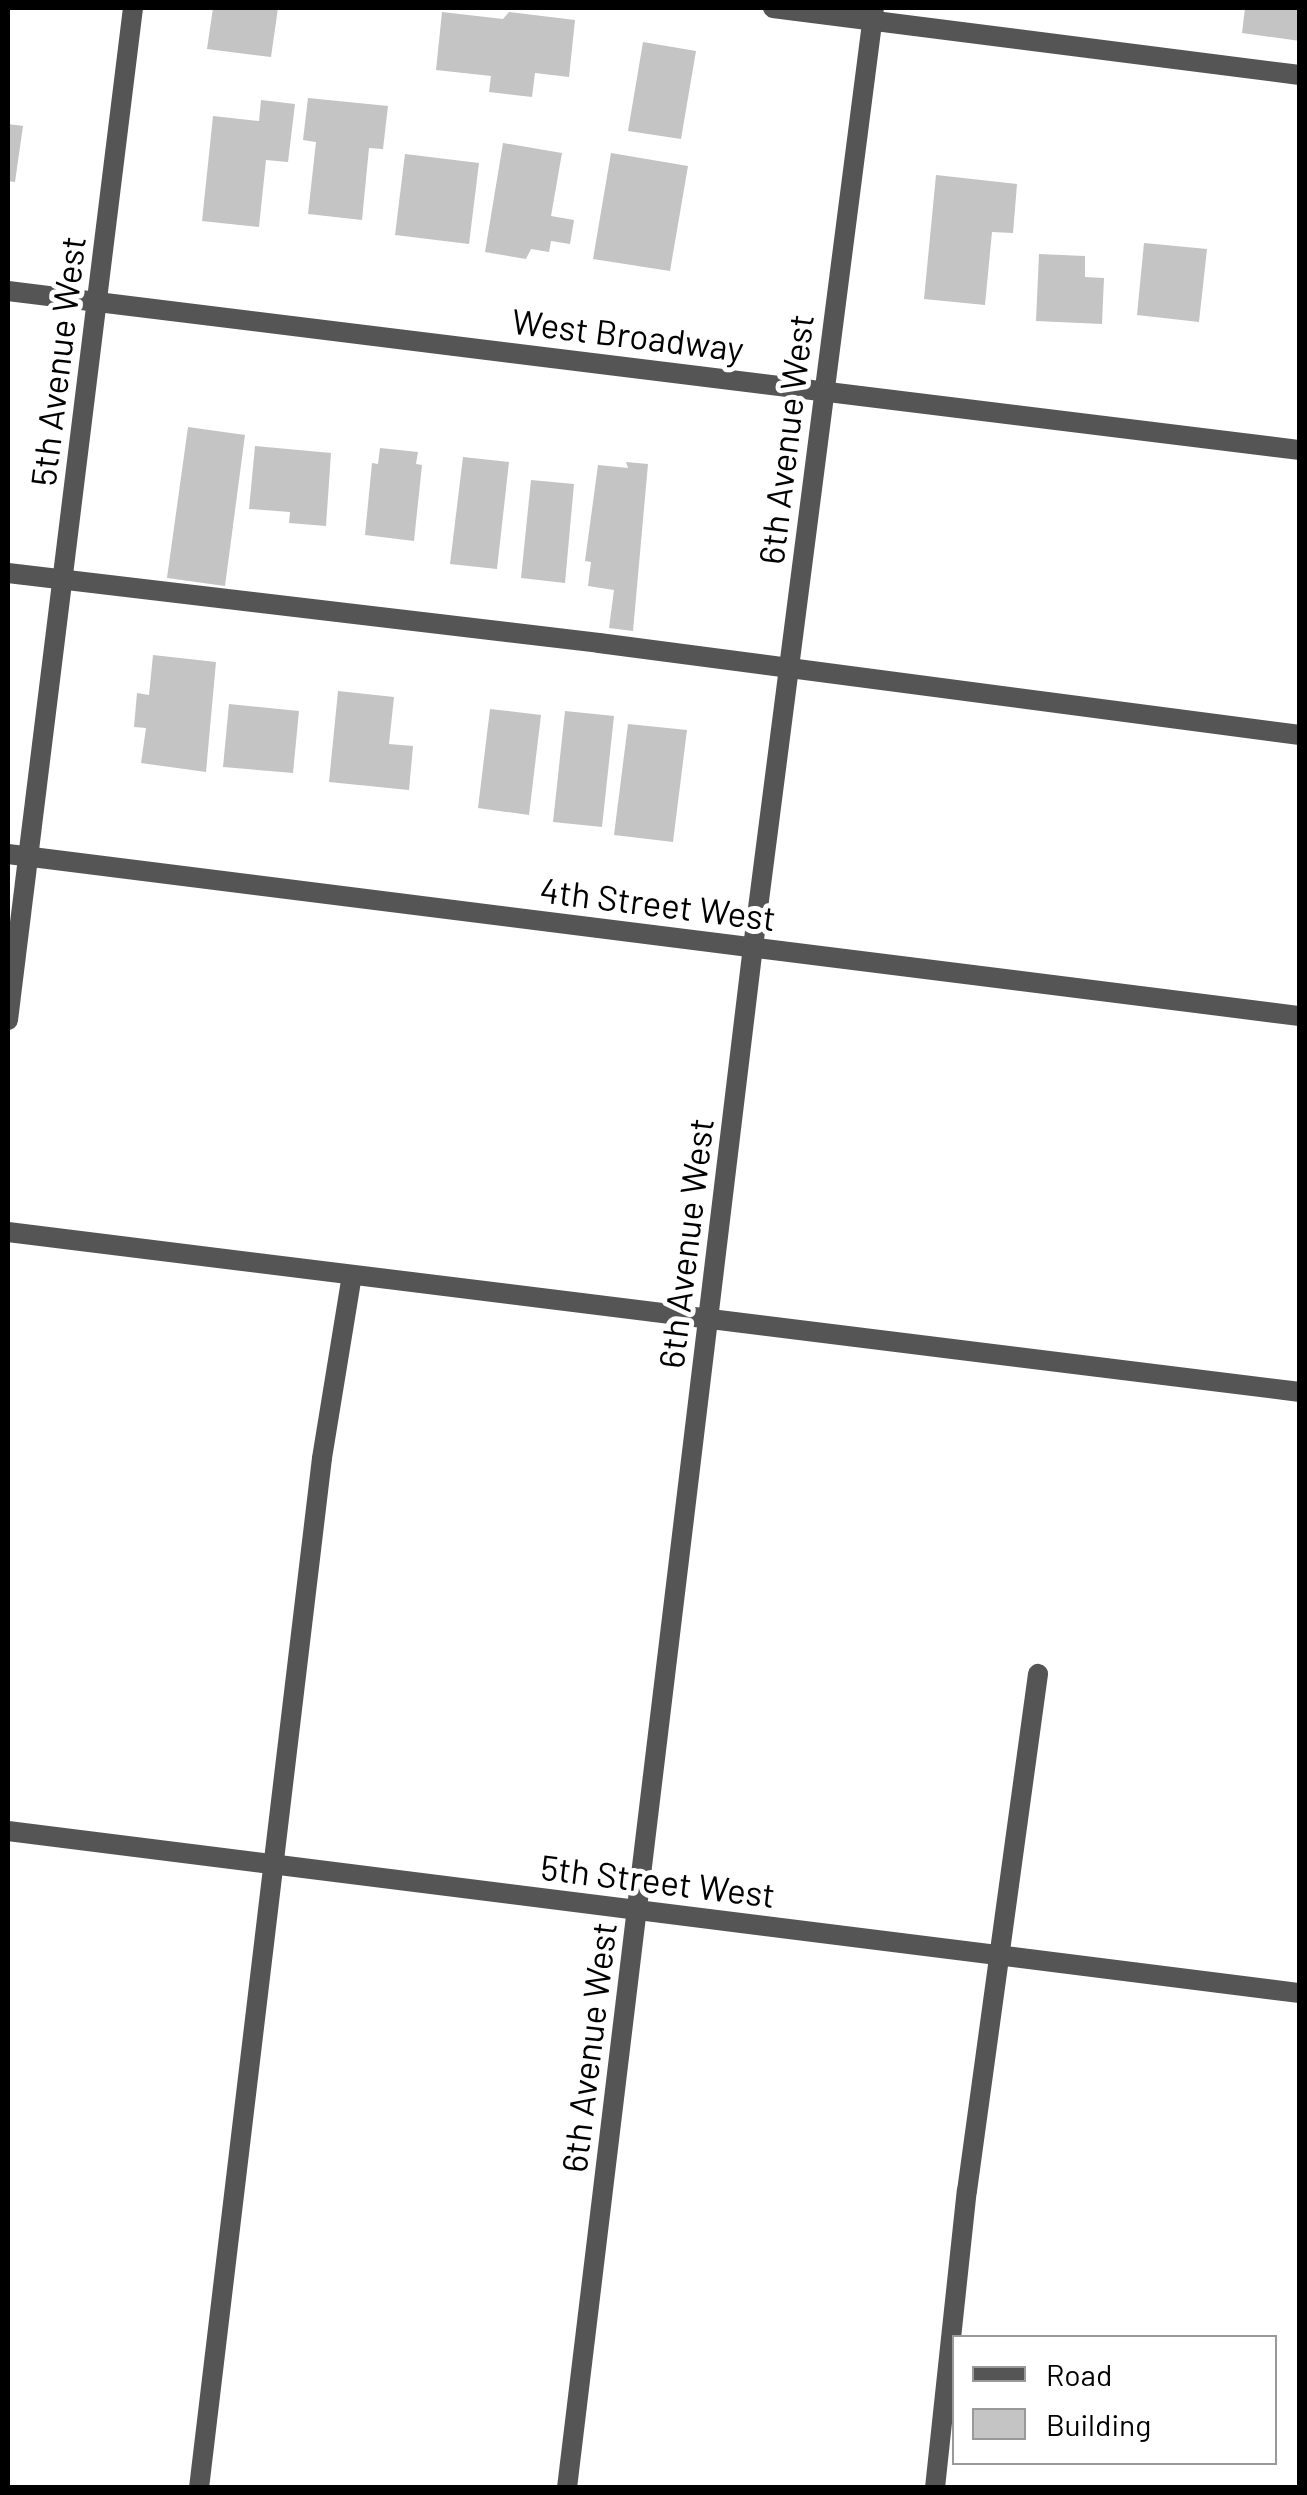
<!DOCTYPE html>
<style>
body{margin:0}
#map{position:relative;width:1307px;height:2495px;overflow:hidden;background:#fff;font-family:Barlow,sans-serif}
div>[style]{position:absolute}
.building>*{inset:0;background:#c4c4c4}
.service>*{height:20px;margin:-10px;padding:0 10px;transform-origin:10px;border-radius:10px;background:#555}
.minor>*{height:20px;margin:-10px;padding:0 10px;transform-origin:10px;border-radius:10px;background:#555}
.tertiary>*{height:20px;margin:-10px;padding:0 10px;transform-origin:10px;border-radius:10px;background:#555}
span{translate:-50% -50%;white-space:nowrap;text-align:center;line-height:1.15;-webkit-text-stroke:10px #fff;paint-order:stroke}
.street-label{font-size:35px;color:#000}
.frame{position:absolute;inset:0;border:10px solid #000;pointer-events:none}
.legend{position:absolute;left:952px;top:2335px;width:325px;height:130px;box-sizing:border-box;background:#fff;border:2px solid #999;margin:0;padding:12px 18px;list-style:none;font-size:30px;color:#000}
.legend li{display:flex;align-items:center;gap:20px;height:50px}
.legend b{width:50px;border:2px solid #999}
</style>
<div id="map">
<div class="building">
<i style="clip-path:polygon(213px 8px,278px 8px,271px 57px,207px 49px)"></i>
<i style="clip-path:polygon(1245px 8px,1300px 8px,1300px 41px,1242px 33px)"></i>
<i style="clip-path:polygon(442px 12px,503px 19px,509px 12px,575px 20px,569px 77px,535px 73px,532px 97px,489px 92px,491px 76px,436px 70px)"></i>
<i style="clip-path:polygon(643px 42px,696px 51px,681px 139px,628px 131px)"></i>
<i style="clip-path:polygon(308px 98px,388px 106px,383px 149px,369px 148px,362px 220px,308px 214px,316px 142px,303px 140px)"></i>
<i style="clip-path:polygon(261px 100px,295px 104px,288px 162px,266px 160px,259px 227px,202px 221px,213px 116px,259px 121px)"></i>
<i style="clip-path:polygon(8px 124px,23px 126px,15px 182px,8px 181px)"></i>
<i style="clip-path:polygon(503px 143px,562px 153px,551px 216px,574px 220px,570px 244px,551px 241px,549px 252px,531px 249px,526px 259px,485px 252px)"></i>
<i style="clip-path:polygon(611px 153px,688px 166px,670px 271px,593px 259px)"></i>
<i style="clip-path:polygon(405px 154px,479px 163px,469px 244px,395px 235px)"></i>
<i style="clip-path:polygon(936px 175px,1017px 184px,1013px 233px,992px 232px,985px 305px,924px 299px)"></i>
<i style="clip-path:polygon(1144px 243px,1207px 249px,1199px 322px,1137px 315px)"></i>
<i style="clip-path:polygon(1039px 254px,1085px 256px,1085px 277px,1104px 278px,1102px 324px,1036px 321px)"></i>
<i style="clip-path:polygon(188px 427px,245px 435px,225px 586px,167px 578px)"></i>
<i style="clip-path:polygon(255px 446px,331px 453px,326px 526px,289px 523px,290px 512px,249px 509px)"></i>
<i style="clip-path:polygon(380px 448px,418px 452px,416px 464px,422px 465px,414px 541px,365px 535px,372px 463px,378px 464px)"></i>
<i style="clip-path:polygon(463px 457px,509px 462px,497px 569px,450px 564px)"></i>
<i style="clip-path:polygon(626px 462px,648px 464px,633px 631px,609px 628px,614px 590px,588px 586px,591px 562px,585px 561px,598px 465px,628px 468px)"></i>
<i style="clip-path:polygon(531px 480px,574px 484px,565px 583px,521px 578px)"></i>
<i style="clip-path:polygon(153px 655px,216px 662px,206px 772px,141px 763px,146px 728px,134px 727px,137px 693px,149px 695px)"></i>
<i style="clip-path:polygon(338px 691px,394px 697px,389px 744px,413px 746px,409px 790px,329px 782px)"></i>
<i style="clip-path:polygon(229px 704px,299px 711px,293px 773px,223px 767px)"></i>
<i style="clip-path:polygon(490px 709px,541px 715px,529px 815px,478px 808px)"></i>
<i style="clip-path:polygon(565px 711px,614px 716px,602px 827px,553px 822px)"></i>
<i style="clip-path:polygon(628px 724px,687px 730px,673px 842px,614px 835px)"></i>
</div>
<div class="service">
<i style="left:773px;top:8px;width:531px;rotate:7.25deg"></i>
<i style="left:8px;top:573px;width:595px;rotate:6.75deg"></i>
<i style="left:599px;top:643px;width:707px;rotate:7.48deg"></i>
<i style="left:8px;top:1232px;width:1302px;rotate:7.06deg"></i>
<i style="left:199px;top:2488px;width:1037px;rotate:-83.19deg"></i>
<i style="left:322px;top:1458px;width:185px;rotate:-80.7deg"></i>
<i style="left:935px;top:2488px;width:299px;rotate:-83.9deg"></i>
<i style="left:967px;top:2191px;width:522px;rotate:-82.18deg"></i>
</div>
<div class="minor">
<i style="left:8px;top:291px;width:1302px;rotate:7.02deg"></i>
<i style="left:8px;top:854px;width:1302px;rotate:7.15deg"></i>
<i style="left:8px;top:1020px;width:1020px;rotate:-82.96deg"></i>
<i style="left:8px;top:1831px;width:1302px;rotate:7.15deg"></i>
</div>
<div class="tertiary">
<i style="left:567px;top:2488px;width:1552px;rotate:-83.12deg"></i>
<i style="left:753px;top:947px;width:947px;rotate:-82.66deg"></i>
</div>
<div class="street-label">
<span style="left:628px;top:334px;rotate:7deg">West Broadway</span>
<span style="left:57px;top:361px;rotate:-83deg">5th Avenue West</span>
<span style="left:785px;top:439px;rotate:-83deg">6th Avenue West</span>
<span style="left:658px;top:903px;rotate:7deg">4th Street West</span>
<span style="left:685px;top:1243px;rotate:-83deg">6th Avenue West</span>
<span style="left:658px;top:1880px;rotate:7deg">5th Street West</span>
<span style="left:588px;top:2047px;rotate:-83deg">6th Avenue West</span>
</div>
<div class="frame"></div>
<ul class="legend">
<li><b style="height:12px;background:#555"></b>Road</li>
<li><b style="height:28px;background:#c4c4c4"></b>Building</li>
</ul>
</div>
